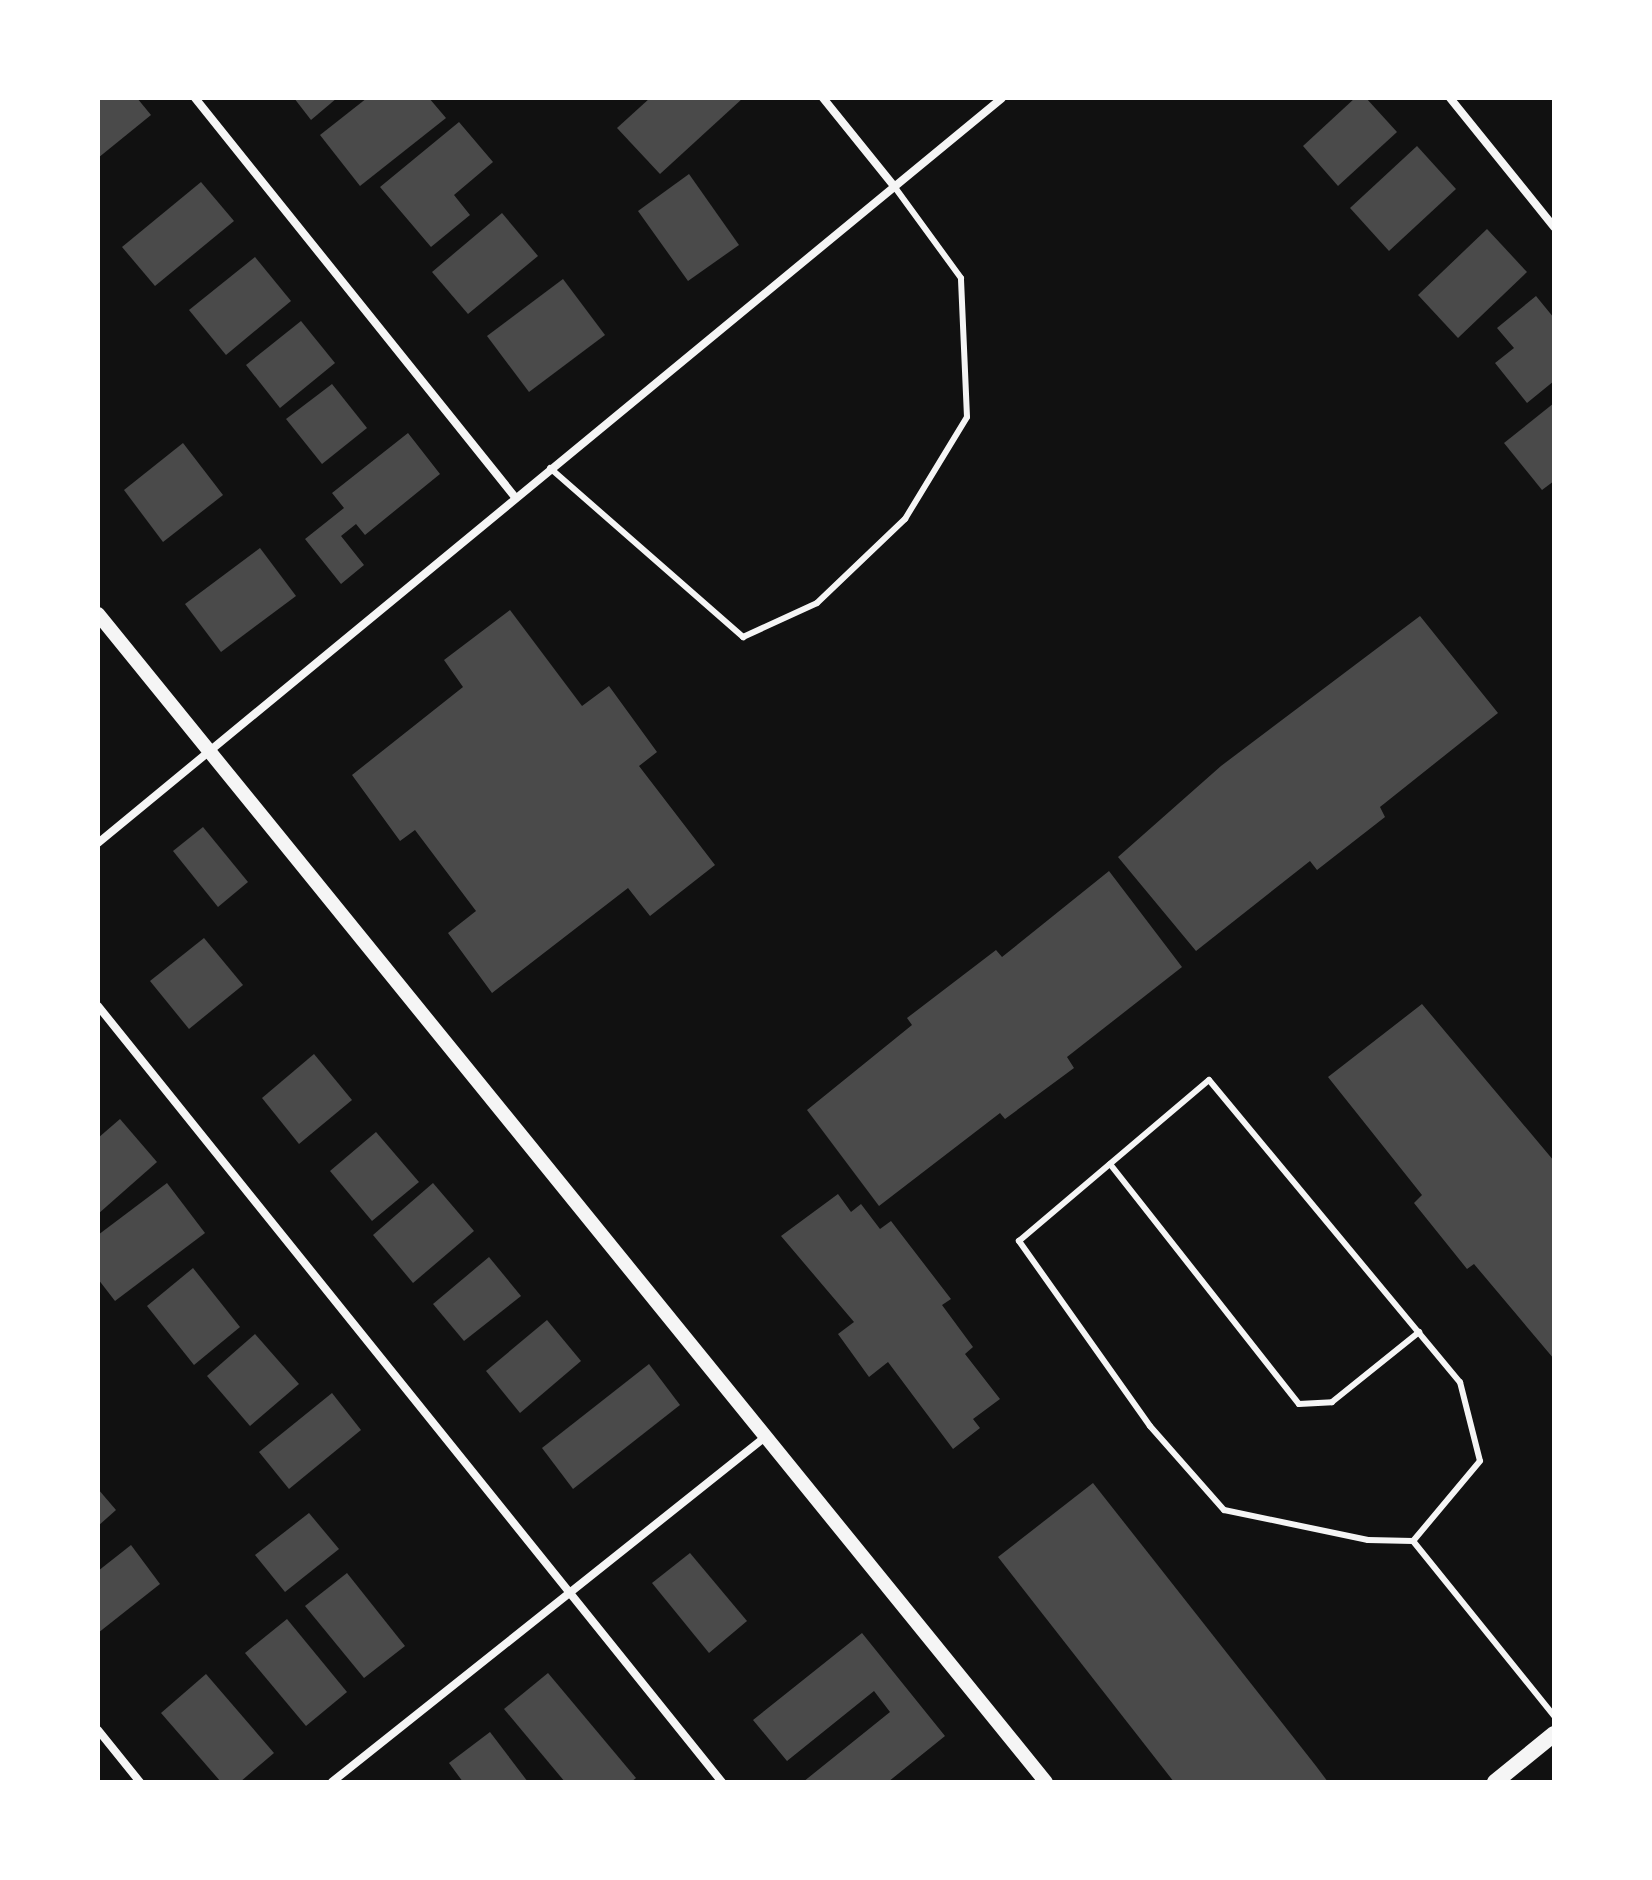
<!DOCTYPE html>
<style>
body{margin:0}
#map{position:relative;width:1652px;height:1880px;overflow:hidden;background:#111;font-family:"Public Sans",sans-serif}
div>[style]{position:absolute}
.building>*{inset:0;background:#4a4a4a}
.service>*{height:6px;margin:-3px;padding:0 3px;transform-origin:3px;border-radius:3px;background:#f5f5f5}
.minor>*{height:8px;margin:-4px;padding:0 4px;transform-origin:4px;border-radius:4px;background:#f5f5f5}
.tertiary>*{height:14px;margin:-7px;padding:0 7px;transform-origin:7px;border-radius:7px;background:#f5f5f5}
.secondary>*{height:16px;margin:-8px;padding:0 8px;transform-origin:8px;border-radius:8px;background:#f5f5f5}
span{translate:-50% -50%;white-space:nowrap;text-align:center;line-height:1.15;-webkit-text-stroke:7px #fff;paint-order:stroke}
.frame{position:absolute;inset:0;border:100px solid #fff;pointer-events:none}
</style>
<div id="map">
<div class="building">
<i style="clip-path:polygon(98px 98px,137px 98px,151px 115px,98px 158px)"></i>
<i style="clip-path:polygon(294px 98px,337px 98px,311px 120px)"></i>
<i style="clip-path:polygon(367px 98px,429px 98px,446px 118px,360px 186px,320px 135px)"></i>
<i style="clip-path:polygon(650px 98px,743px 98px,660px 174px,617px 128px)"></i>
<i style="clip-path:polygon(1355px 98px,1366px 98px,1397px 132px,1338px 186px,1303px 146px)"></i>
<i style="clip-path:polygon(459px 122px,493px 162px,454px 195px,470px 215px,431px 247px,380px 187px)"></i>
<i style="clip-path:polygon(1417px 146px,1456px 189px,1389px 251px,1350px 208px)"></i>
<i style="clip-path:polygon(689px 174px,739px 245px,688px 281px,638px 211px)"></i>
<i style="clip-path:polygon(201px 182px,234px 221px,155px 286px,122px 247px)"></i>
<i style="clip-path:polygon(502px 213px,538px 256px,468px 314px,432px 272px)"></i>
<i style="clip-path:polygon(1487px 229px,1527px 272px,1458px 338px,1418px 295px)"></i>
<i style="clip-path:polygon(255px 257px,291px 301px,226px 355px,189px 310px)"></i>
<i style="clip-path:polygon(563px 279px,605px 335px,529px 392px,487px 336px)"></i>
<i style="clip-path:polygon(1536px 296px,1554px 318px,1554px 381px,1527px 403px,1495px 363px,1514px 348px,1497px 328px)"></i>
<i style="clip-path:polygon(301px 321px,335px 363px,280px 408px,246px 365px)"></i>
<i style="clip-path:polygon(332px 384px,367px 428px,322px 464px,286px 419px)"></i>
<i style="clip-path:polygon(1554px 403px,1554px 481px,1542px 490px,1504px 443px)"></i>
<i style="clip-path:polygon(408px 433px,440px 474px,365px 535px,356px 524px,341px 536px,364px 565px,341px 584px,305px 539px,344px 508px,332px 493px)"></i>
<i style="clip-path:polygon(183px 443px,223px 495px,163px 542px,124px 490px)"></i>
<i style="clip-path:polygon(260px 548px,296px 596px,221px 652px,185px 604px)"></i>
<i style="clip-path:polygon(510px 610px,582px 706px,609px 686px,657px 752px,639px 766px,715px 865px,650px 916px,628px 888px,492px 993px,448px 933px,476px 911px,415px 830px,400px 841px,352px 775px,463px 687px,444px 660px)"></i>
<i style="clip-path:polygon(1420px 616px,1498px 713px,1380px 807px,1385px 817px,1317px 870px,1310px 861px,1196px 951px,1118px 857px,1221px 766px)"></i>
<i style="clip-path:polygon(203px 827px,248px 882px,218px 907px,173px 851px)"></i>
<i style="clip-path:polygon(1109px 871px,1182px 967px,1067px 1057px,1074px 1068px,1005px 1119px,1000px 1113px,879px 1206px,807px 1110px,912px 1025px,907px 1018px,996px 950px,1002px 957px)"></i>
<i style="clip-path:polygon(204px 938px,243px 985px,189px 1029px,150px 981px)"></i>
<i style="clip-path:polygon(1422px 1004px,1554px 1161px,1554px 1359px,1474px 1264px,1467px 1269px,1414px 1203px,1422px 1195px,1328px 1077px)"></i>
<i style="clip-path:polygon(314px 1054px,352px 1100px,299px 1144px,262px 1098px)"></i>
<i style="clip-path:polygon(120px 1119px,157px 1162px,98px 1214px,98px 1138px)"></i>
<i style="clip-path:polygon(376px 1132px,419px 1182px,372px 1221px,330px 1171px)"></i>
<i style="clip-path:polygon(167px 1183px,205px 1233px,115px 1301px,98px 1279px,98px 1235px)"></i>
<i style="clip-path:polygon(433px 1183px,474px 1231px,413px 1283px,373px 1235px)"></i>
<i style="clip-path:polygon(838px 1194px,851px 1212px,861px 1204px,880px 1229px,891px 1221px,951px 1299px,942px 1305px,973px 1347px,965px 1354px,1000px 1399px,973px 1419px,980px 1428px,953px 1449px,888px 1362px,869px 1377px,838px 1334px,854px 1322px,781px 1236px)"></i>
<i style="clip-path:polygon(489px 1257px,521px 1296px,464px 1341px,433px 1304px)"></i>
<i style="clip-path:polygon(193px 1268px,240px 1327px,194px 1365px,147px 1306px)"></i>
<i style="clip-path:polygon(547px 1320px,581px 1361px,520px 1413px,486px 1371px)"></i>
<i style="clip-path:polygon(255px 1334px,299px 1384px,250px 1426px,207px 1376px)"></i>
<i style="clip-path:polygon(649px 1364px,680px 1405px,573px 1489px,542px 1448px)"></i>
<i style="clip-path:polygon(332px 1393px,361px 1430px,289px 1489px,259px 1452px)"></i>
<i style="clip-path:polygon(1093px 1483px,1316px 1766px,1328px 1782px,1174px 1782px,998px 1557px)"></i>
<i style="clip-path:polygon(98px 1489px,116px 1510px,98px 1526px)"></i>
<i style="clip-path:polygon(309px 1513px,339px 1549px,285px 1592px,255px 1555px)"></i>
<i style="clip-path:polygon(131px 1545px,160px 1584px,98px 1633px,98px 1571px)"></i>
<i style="clip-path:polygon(690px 1553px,747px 1621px,709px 1653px,652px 1583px)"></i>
<i style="clip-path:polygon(347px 1573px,405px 1646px,364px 1678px,305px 1606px)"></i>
<i style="clip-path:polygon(287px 1619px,347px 1692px,306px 1726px,245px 1653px)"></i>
<i style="clip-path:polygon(862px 1633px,945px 1736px,888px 1782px,803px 1782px,890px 1712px,874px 1691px,787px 1761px,753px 1720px)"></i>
<i style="clip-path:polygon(548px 1673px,636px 1778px,631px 1782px,565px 1782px,504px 1709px)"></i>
<i style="clip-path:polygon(206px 1674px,274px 1753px,240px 1782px,221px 1782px,161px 1713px)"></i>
<i style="clip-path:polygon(490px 1732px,528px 1782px,463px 1782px,449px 1763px)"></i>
</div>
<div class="service">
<i style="left:550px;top:468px;width:257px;rotate:41.2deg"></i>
<i style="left:743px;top:637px;width:81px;rotate:-24.7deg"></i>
<i style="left:817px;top:603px;width:122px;rotate:-43.7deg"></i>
<i style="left:905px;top:519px;width:119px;rotate:-58.7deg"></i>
<i style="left:967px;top:417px;width:139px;rotate:-92.5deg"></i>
<i style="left:961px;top:278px;width:114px;rotate:-126.1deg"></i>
<i style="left:1209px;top:1080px;width:393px;rotate:50.3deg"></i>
<i style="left:1460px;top:1382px;width:81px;rotate:75.8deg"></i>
<i style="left:1480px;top:1461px;width:104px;rotate:129.9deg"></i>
<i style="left:1413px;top:1541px;width:45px;rotate:-178.7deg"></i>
<i style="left:1368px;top:1540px;width:147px;rotate:-168.2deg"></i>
<i style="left:1224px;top:1510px;width:112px;rotate:-131.4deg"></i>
<i style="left:1150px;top:1426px;width:227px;rotate:-125.3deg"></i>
<i style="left:1019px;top:1241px;width:249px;rotate:-40.3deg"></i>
<i style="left:1110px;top:1164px;width:305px;rotate:51.8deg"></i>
<i style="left:1299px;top:1404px;width:33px;rotate:-3deg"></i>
<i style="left:1332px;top:1402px;width:112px;rotate:-38.8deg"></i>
<i style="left:1413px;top:1541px;width:225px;rotate:51.1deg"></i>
</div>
<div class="minor">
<i style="left:195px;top:98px;width:511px;rotate:51.27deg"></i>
<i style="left:823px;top:98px;width:113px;rotate:51.1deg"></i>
<i style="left:1450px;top:98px;width:166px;rotate:51.1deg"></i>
<i style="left:98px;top:843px;width:1171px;rotate:-39.49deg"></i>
<i style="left:98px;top:1006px;width:996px;rotate:51.2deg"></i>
<i style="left:98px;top:1730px;width:67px;rotate:51.1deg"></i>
<i style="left:332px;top:1782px;width:552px;rotate:-38.53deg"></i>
</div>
<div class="tertiary">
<i style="left:98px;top:614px;width:1504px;rotate:50.94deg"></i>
</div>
<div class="secondary">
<i style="left:1495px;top:1782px;width:76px;rotate:-39.1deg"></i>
</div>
<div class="frame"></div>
</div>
